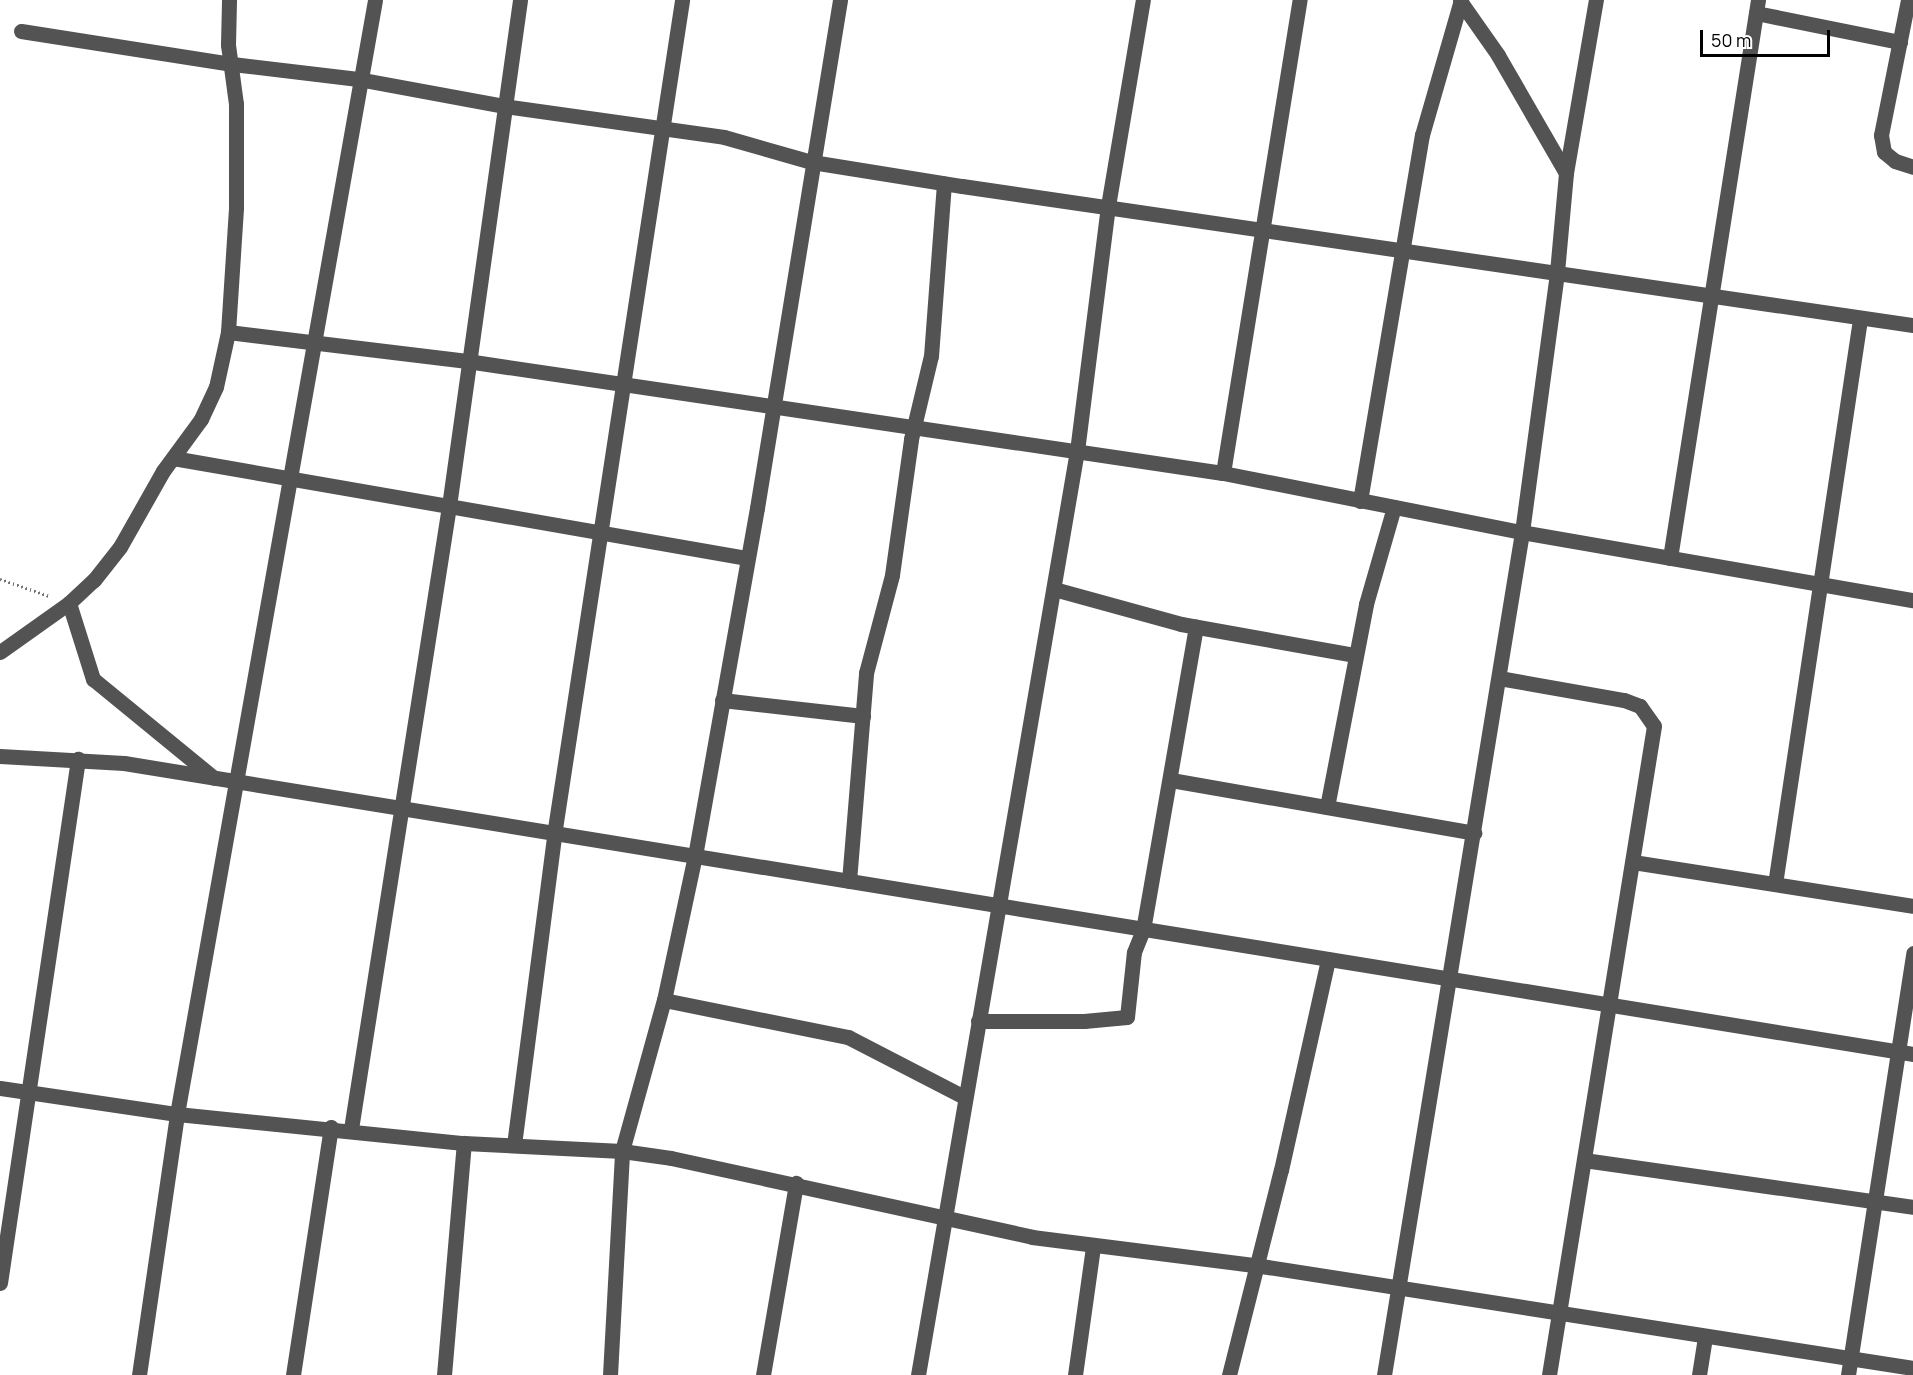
<!DOCTYPE html>
<style>
body{margin:0}
#map{position:relative;width:1913px;height:1375px;overflow:hidden;background:#fff;font-family:Manrope,sans-serif}
div>[style]{position:absolute}
.path>*{height:3px;margin-top:-1.5px;transform-origin:0;background:repeating-linear-gradient(90deg,#757575 0 1.5px,transparent 0 4.5px)}
.minor>*{height:15px;margin:-7.5px;padding:0 7.5px;transform-origin:7.5px;border-radius:7.5px;background:#535353}
span{translate:-50% -50%;white-space:nowrap;text-align:center;line-height:1.15;-webkit-text-stroke:4.5px #fff;paint-order:stroke}
.scale{position:absolute;left:1700px;top:30px;width:130px;height:27px;box-sizing:border-box;border:3px solid #000;border-top:0;padding-left:8px;font-size:18px;line-height:21px;white-space:nowrap;color:#000;-webkit-text-stroke:4px #fff;paint-order:stroke}
</style>
<div id="map">
<div class="path">
<i style="left:0;top:579px;width:52px;rotate:19.1deg"></i>
</div>
<div class="minor">
<i style="left:1908px;top:0;width:138px;rotate:101.3deg"></i>
<i style="left:1881px;top:135px;width:17px;rotate:80deg"></i>
<i style="left:1884px;top:152px;width:14px;rotate:39deg"></i>
<i style="left:1895px;top:161px;width:19px;rotate:18deg"></i>
<i style="left:1756px;top:13px;width:147px;rotate:11.4deg"></i>
<i style="left:21px;top:31px;width:214px;rotate:8.9deg"></i>
<i style="left:232px;top:64px;width:127px;rotate:6.8deg"></i>
<i style="left:358px;top:79px;width:148px;rotate:10.5deg"></i>
<i style="left:504px;top:106px;width:222px;rotate:8deg"></i>
<i style="left:724px;top:137px;width:91px;rotate:15.9deg"></i>
<i style="left:812px;top:162px;width:152px;rotate:9.1deg"></i>
<i style="left:962px;top:186px;width:961px;rotate:8.32deg"></i>
<i style="left:1566px;top:173px;width:176px;rotate:-80.2deg"></i>
<i style="left:228px;top:332px;width:241px;rotate:6.9deg"></i>
<i style="left:467px;top:361px;width:764px;rotate:8.43deg"></i>
<i style="left:1223px;top:473px;width:305px;rotate:11.2deg"></i>
<i style="left:1522px;top:532px;width:397px;rotate:9.9deg"></i>
<i style="left:173px;top:458px;width:583px;rotate:9.88deg"></i>
<i style="left:1223px;top:473px;width:479px;rotate:-80.8deg"></i>
<i style="left:1360px;top:501px;width:371px;rotate:-80.4deg"></i>
<i style="left:1422px;top:135px;width:141px;rotate:-73.9deg"></i>
<i style="left:1670px;top:558px;width:565px;rotate:-81.04deg"></i>
<i style="left:1054px;top:589px;width:132px;rotate:15.4deg"></i>
<i style="left:1181px;top:624px;width:177px;rotate:10.1deg"></i>
<i style="left:69px;top:603px;width:80px;rotate:72.5deg"></i>
<i style="left:93px;top:679px;width:156px;rotate:39.3deg"></i>
<i style="left:0;top:652px;width:85px;rotate:-35.4deg"></i>
<i style="left:69px;top:603px;width:34px;rotate:-43deg"></i>
<i style="left:94px;top:580px;width:42px;rotate:-51.8deg"></i>
<i style="left:120px;top:547px;width:87px;rotate:-60.5deg"></i>
<i style="left:163px;top:471px;width:64px;rotate:-53.8deg"></i>
<i style="left:201px;top:419px;width:35px;rotate:-65deg"></i>
<i style="left:216px;top:387px;width:56px;rotate:-77.7deg"></i>
<i style="left:228px;top:332px;width:124px;rotate:-86.3deg"></i>
<i style="left:236px;top:208px;width:104px;rotate:-90deg"></i>
<i style="left:236px;top:104px;width:60px;rotate:-97.7deg"></i>
<i style="left:228px;top:45px;width:45px;rotate:-88.7deg"></i>
<i style="left:1499px;top:678px;width:127px;rotate:10deg"></i>
<i style="left:1624px;top:700px;width:17px;rotate:21deg"></i>
<i style="left:1640px;top:706px;width:24px;rotate:55deg"></i>
<i style="left:1654px;top:726px;width:657px;rotate:99.19deg"></i>
<i style="left:722px;top:700px;width:142px;rotate:6.5deg"></i>
<i style="left:0;top:756px;width:124px;rotate:3.2deg"></i>
<i style="left:124px;top:763px;width:1813px;rotate:9.24deg"></i>
<i style="left:1171px;top:780px;width:308px;rotate:9.9deg"></i>
<i style="left:1327px;top:807px;width:207px;rotate:-79.1deg"></i>
<i style="left:1366px;top:604px;width:101px;rotate:-73.9deg"></i>
<i style="left:1633px;top:862px;width:283px;rotate:8.9deg"></i>
<i style="left:849px;top:881px;width:209px;rotate:-85.3deg"></i>
<i style="left:866px;top:673px;width:101px;rotate:-75.1deg"></i>
<i style="left:892px;top:575px;width:137px;rotate:-82deg"></i>
<i style="left:911px;top:439px;width:85px;rotate:-76.5deg"></i>
<i style="left:931px;top:356px;width:173px;rotate:-85.7deg"></i>
<i style="left:1775px;top:884px;width:571px;rotate:-81.44deg"></i>
<i style="left:664px;top:1000px;width:188px;rotate:11.4deg"></i>
<i style="left:848px;top:1037px;width:131px;rotate:27.3deg"></i>
<i style="left:978px;top:1021px;width:106px"></i>
<i style="left:1084px;top:1021px;width:43px;rotate:-5.3deg"></i>
<i style="left:1127px;top:1017px;width:65px;rotate:-83.9deg"></i>
<i style="left:1134px;top:952px;width:24px;rotate:-68deg"></i>
<i style="left:1143px;top:930px;width:308px;rotate:-80.1deg"></i>
<i style="left:0;top:1088px;width:179px;rotate:8.4deg"></i>
<i style="left:177px;top:1114px;width:288px;rotate:5.8deg"></i>
<i style="left:464px;top:1143px;width:158px;rotate:2.9deg"></i>
<i style="left:622px;top:1151px;width:49px;rotate:8.1deg"></i>
<i style="left:671px;top:1158px;width:370px;rotate:12.3deg"></i>
<i style="left:1032px;top:1237px;width:225px;rotate:7.2deg"></i>
<i style="left:1255px;top:1265px;width:666px;rotate:8.9deg"></i>
<i style="left:351px;top:1129px;width:631px;rotate:-81.06deg"></i>
<i style="left:449px;top:506px;width:511px;rotate:-82.01deg"></i>
<i style="left:514px;top:1145px;width:313px;rotate:-82.6deg"></i>
<i style="left:554px;top:835px;width:845px;rotate:-81.28deg"></i>
<i style="left:1584px;top:1160px;width:332px;rotate:8.1deg"></i>
<i style="left:0;top:1283px;width:530px;rotate:-81.53deg"></i>
<i style="left:139px;top:1375px;width:264px;rotate:-81.7deg"></i>
<i style="left:177px;top:1114px;width:1131px;rotate:-79.92deg"></i>
<i style="left:293px;top:1375px;width:251px;rotate:-81.3deg"></i>
<i style="left:444px;top:1375px;width:233px;rotate:-85.1deg"></i>
<i style="left:610px;top:1375px;width:224px;rotate:-86.9deg"></i>
<i style="left:622px;top:1151px;width:157px;rotate:-74.5deg"></i>
<i style="left:664px;top:1000px;width:147px;rotate:-77.9deg"></i>
<i style="left:695px;top:856px;width:353px;rotate:-79.9deg"></i>
<i style="left:757px;top:508px;width:515px;rotate:-80.72deg"></i>
<i style="left:763px;top:1375px;width:195px;rotate:-80.2deg"></i>
<i style="left:918px;top:1375px;width:938px;rotate:-80.24deg"></i>
<i style="left:1077px;top:451px;width:247px;rotate:-82.8deg"></i>
<i style="left:1108px;top:206px;width:209px;rotate:-80.4deg"></i>
<i style="left:1075px;top:1375px;width:129px;rotate:-82deg"></i>
<i style="left:1229px;top:1375px;width:211px;rotate:-75.8deg"></i>
<i style="left:1281px;top:1170px;width:216px;rotate:-77.4deg"></i>
<i style="left:1384px;top:1375px;width:854px;rotate:-80.7deg"></i>
<i style="left:1522px;top:532px;width:262px;rotate:-82.3deg"></i>
<i style="left:1557px;top:272px;width:99px;rotate:-84.8deg"></i>
<i style="left:1566px;top:173px;width:136px;rotate:-120deg"></i>
<i style="left:1498px;top:55px;width:66px;rotate:-125.1deg"></i>
<i style="left:1699px;top:1375px;width:38px;rotate:-81deg"></i>
<i style="left:1848px;top:1375px;width:427px;rotate:-81.2deg"></i>
</div>
<div class="scale">50 m</div>
</div>
